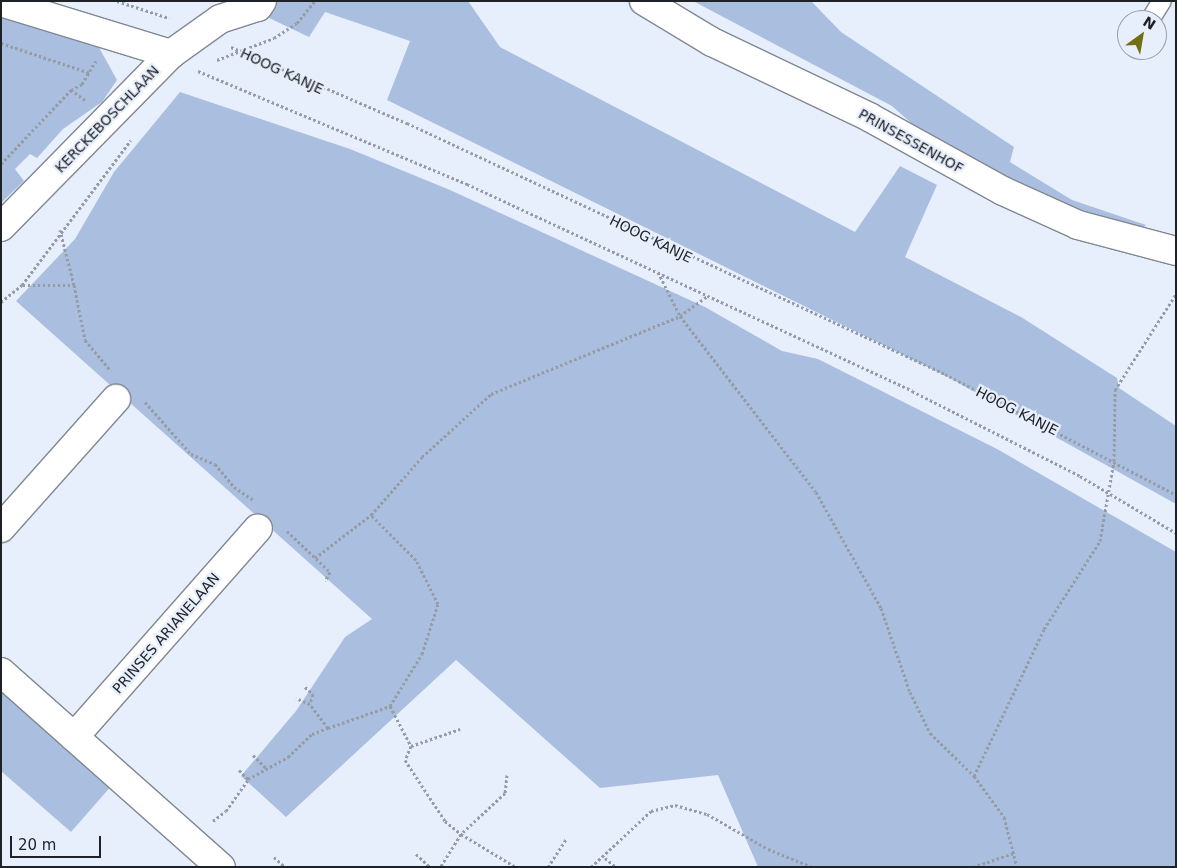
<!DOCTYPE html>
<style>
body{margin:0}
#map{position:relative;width:1177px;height:868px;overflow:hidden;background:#e7effc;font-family:"DejaVu Sans",sans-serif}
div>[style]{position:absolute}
.forest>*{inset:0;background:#aabfdf}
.path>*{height:3px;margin-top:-1.5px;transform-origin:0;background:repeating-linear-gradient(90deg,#969ca5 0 2.5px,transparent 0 5px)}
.roads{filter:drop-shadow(1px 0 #818893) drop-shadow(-1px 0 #818893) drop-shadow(0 1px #818893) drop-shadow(0 -1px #818893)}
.lane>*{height:18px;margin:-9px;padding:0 9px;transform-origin:9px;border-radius:9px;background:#fff}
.street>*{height:28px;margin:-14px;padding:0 14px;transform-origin:14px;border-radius:14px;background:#fff}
.secondary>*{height:28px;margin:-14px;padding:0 14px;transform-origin:14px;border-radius:14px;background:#fff}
span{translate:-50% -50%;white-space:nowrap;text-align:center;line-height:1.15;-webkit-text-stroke:4.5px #e7effc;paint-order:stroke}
.street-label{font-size:14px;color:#1e2125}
.frame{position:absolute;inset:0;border:2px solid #1e2125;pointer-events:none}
.north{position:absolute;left:1117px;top:10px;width:50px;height:50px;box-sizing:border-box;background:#e7effc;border:1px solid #979da6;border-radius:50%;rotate:32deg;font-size:14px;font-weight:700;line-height:20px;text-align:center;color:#1e2125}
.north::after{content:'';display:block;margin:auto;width:18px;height:22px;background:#706f11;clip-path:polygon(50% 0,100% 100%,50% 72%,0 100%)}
.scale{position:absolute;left:10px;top:836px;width:91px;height:22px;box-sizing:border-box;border:2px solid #1e2125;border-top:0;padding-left:6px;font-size:15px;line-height:18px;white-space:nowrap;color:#1e2125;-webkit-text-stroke:4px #e7effc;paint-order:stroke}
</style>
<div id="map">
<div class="forest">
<i style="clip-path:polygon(277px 1px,468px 1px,500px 47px,855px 232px,900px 166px,937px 185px,905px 257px,1021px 317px,1117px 378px,1119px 388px,1176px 426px,1176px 504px,946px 376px,387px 100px,410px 41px,325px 12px,309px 37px,265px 16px)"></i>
<i style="clip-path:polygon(693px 1px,811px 1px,841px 32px,1014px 147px,1010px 162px,1072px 200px,1146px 225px,1136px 235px,1051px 201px,928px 138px,892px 106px)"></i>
<i style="clip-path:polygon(10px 13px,96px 42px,117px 80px,102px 102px,63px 129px,37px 158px,30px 154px,15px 169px,24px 181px,1px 203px,1px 18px)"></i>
<i style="clip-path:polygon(180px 92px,350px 149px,450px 190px,705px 307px,782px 351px,818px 359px,997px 449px,1176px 552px,1176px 867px,758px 867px,718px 775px,600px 788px,456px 660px,286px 817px,241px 776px,296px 711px,345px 637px,372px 619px,16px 301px,75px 239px,114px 172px)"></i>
<i style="clip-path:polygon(1px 686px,113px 784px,71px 832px,1px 771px)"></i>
</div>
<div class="path">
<i style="left:117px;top:1px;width:55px;rotate:18.1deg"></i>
<i style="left:1px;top:43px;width:94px;rotate:18.6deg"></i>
<i style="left:231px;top:47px;width:192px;rotate:23.4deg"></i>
<i style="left:407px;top:123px;width:594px;rotate:25.01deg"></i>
<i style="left:945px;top:374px;width:261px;rotate:27.6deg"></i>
<i style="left:217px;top:60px;width:61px;rotate:-21.1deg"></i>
<i style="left:274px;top:38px;width:27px;rotate:-33deg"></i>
<i style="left:297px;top:23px;width:28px;rotate:-51deg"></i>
<i style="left:198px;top:71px;width:292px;rotate:22.8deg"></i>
<i style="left:467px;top:184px;width:491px;rotate:24.9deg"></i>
<i style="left:912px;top:391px;width:188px;rotate:26.8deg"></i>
<i style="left:1080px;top:476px;width:112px;rotate:30.7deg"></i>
<i style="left:85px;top:100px;width:17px;rotate:-144deg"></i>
<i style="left:71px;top:90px;width:13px;rotate:-29deg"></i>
<i style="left:82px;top:84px;width:27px;rotate:-59deg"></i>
<i style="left:1px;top:164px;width:102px;rotate:-46.6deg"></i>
<i style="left:658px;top:272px;width:49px;rotate:63.4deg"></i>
<i style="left:680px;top:316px;width:222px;rotate:52.3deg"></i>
<i style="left:816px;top:492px;width:133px;rotate:60.7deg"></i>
<i style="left:881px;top:608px;width:89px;rotate:71deg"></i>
<i style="left:910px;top:692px;width:46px;rotate:64deg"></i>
<i style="left:930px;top:733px;width:62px;rotate:44.3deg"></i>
<i style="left:974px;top:776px;width:51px;rotate:53.8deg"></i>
<i style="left:1004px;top:817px;width:52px;rotate:75.4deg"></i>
<i style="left:23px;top:285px;width:51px"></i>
<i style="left:74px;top:285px;width:57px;rotate:-104.3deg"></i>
<i style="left:74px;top:285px;width:56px;rotate:78.7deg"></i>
<i style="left:85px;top:340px;width:40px;rotate:50deg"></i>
<i style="left:1px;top:302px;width:27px;rotate:-39deg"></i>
<i style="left:22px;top:285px;width:181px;rotate:-53.1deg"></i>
<i style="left:145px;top:402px;width:69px;rotate:48.5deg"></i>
<i style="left:191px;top:454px;width:26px;rotate:23deg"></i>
<i style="left:215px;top:464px;width:30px;rotate:50deg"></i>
<i style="left:234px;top:487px;width:23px;rotate:34deg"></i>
<i style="left:287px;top:531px;width:59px;rotate:43.6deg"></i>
<i style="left:330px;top:572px;width:10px;rotate:119deg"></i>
<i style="left:315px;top:558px;width:71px;rotate:-37.5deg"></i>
<i style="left:371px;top:515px;width:77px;rotate:-48.7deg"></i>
<i style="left:422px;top:457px;width:93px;rotate:-42.4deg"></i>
<i style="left:491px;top:394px;width:204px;rotate:-22.4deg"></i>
<i style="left:680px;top:316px;width:34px;rotate:-36deg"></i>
<i style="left:305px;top:687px;width:11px;rotate:41deg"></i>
<i style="left:313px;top:694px;width:10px;rotate:107deg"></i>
<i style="left:390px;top:706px;width:45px;rotate:62.3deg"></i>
<i style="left:411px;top:746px;width:15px;rotate:113deg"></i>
<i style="left:405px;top:760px;width:73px;rotate:56.7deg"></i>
<i style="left:445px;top:821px;width:21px;rotate:39deg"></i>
<i style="left:461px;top:834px;width:39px;rotate:122deg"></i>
<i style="left:328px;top:728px;width:66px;rotate:-19.5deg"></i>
<i style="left:390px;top:706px;width:61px;rotate:-58.4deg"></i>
<i style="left:422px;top:654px;width:52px;rotate:-72.3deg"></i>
<i style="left:438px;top:604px;width:49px;rotate:-116.6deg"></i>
<i style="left:416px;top:560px;width:64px;rotate:-135deg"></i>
<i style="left:411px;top:746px;width:52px;rotate:-19.1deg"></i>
<i style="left:253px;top:755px;width:20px;rotate:45deg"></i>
<i style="left:239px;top:770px;width:13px;rotate:45deg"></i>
<i style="left:507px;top:775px;width:18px;rotate:96deg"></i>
<i style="left:505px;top:793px;width:60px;rotate:137deg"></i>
<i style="left:461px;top:834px;width:64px;rotate:31deg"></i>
<i style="left:974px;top:776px;width:163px;rotate:-64.5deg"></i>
<i style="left:1044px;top:629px;width:104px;rotate:-57.5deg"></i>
<i style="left:1100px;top:541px;width:81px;rotate:-80.1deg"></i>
<i style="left:1114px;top:461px;width:71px;rotate:-89.2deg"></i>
<i style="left:1115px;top:390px;width:114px;rotate:-57.6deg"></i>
<i style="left:213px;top:821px;width:16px;rotate:-38deg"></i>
<i style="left:226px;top:811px;width:39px;rotate:-55deg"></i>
<i style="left:248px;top:779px;width:46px;rotate:-28.8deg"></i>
<i style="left:288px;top:757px;width:33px;rotate:-44deg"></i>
<i style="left:312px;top:734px;width:17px;rotate:-21deg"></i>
<i style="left:328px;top:728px;width:30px;rotate:-127deg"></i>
<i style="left:310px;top:704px;width:15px;rotate:-157deg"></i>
<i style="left:416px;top:854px;width:19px;rotate:43deg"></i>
<i style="left:274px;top:857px;width:15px;rotate:42deg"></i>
<i style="left:605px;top:858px;width:14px;rotate:39deg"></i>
<i style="left:548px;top:867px;width:33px;rotate:-57deg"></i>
<i style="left:591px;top:867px;width:82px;rotate:-43deg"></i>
<i style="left:651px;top:811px;width:25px;rotate:-14deg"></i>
<i style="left:675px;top:805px;width:33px;rotate:16deg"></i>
<i style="left:707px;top:814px;width:70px;rotate:29.8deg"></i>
<i style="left:768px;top:849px;width:48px;rotate:22.2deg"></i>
<i style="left:973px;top:867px;width:43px;rotate:-18.9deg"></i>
</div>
<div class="roads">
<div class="lane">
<i style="left:1150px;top:20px;width:22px;rotate:-58deg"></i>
</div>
<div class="street">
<i style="left:644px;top:1px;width:79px;rotate:31.1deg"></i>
<i style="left:712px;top:42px;width:174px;rotate:25.5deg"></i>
<i style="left:869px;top:117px;width:153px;rotate:28.9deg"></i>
<i style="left:1003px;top:191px;width:82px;rotate:24.4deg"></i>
<i style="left:1078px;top:225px;width:101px;rotate:14.9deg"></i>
<i style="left:1px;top:2px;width:178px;rotate:17deg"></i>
<i style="left:1px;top:528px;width:173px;rotate:-48.3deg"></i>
<i style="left:1px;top:672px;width:294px;rotate:41.6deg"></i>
<i style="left:74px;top:737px;width:278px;rotate:-48.6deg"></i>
</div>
<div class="secondary">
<i style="left:1px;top:227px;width:243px;rotate:-45.5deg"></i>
<i style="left:171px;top:54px;width:60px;rotate:-35.5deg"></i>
<i style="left:220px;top:19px;width:40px;rotate:-18deg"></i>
<i style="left:258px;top:7px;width:7px;rotate:-56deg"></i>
</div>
</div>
<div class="street-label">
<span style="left:282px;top:71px;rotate:25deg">HOOG KANJE</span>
<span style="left:107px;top:119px;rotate:-46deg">KERCKEBOSCHLAAN</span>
<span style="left:911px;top:141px;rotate:29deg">PRINSESSENHOF</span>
<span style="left:651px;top:239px;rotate:26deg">HOOG KANJE</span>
<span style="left:1017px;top:411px;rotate:27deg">HOOG KANJE</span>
<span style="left:166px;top:633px;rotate:-49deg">PRINSES ARIANELAAN</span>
</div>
<div class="frame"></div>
<div class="north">N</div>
<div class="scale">20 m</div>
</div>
